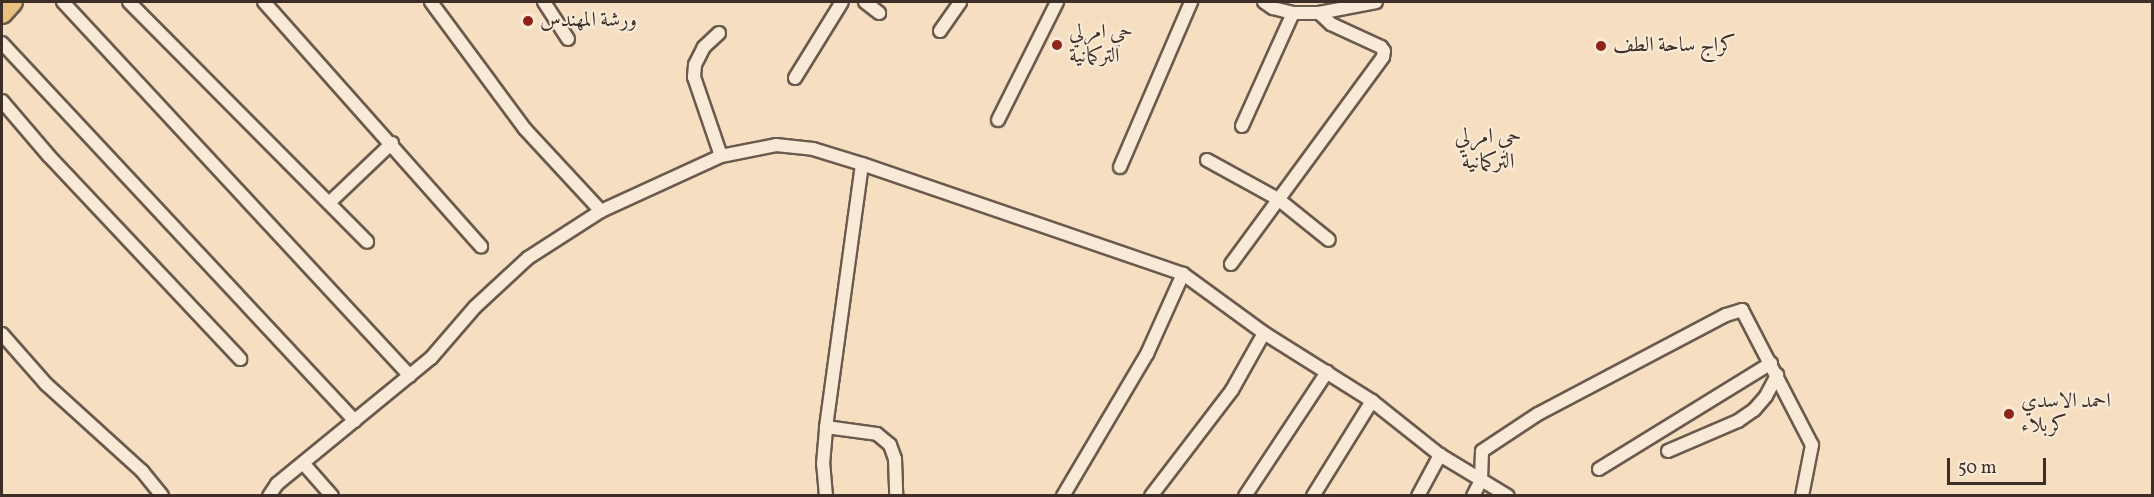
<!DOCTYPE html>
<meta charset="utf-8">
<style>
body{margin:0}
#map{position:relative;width:2154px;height:497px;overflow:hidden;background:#f5dfc0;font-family:Vollkorn,Amiri,serif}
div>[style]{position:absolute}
.roads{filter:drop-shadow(2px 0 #6b5a4e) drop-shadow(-2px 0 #6b5a4e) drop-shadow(0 2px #6b5a4e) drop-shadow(0 -2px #6b5a4e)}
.street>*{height:12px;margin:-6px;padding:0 6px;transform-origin:6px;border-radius:6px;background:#f8ead6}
.primary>*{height:20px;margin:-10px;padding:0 10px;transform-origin:10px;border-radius:10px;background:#eac080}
.dots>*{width:16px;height:16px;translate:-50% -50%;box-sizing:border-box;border:3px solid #f8ead6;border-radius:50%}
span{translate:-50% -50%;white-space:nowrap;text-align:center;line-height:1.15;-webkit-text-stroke:4.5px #f8ead6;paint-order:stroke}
.poi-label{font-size:21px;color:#3d2e28}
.left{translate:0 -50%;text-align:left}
.neighbourhood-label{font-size:22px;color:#3d2e28}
.frame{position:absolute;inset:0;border:3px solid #3d2e28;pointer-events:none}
.scale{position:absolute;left:1947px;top:458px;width:99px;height:27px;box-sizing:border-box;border:3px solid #3d2e28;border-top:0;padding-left:8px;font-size:18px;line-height:21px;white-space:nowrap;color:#3d2e28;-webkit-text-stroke:4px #f8ead6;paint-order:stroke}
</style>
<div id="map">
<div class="roads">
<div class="street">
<i style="left:63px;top:2px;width:510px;rotate:47.14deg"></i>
<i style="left:129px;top:2px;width:338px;rotate:45.2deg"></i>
<i style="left:264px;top:2px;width:327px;rotate:48.4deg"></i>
<i style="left:431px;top:2px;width:158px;rotate:53.5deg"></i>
<i style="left:525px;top:129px;width:112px;rotate:47.2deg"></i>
<i style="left:544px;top:2px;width:44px;rotate:57deg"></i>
<i style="left:865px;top:2px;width:18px;rotate:38deg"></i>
<i style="left:1264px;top:2px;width:11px;rotate:34deg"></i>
<i style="left:1273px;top:8px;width:21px;rotate:14deg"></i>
<i style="left:1293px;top:13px;width:26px"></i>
<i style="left:1319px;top:13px;width:58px;rotate:-10.9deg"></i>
<i style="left:940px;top:31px;width:35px;rotate:-55deg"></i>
<i style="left:719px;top:33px;width:21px;rotate:137deg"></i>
<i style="left:704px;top:47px;width:20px;rotate:117deg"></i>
<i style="left:695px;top:65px;width:12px;rotate:95deg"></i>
<i style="left:694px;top:77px;width:83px;rotate:71.1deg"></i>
<i style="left:2px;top:43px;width:517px;rotate:46.96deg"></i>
<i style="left:795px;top:78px;width:89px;rotate:-58.3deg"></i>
<i style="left:2px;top:101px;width:72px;rotate:49.5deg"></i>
<i style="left:49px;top:156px;width:279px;rotate:46.7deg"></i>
<i style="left:998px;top:120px;width:132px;rotate:-63.4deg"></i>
<i style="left:1242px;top:126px;width:124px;rotate:-65.7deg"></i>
<i style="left:1207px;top:160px;width:81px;rotate:28.8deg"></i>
<i style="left:1278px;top:199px;width:65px;rotate:38.8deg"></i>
<i style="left:1120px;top:167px;width:180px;rotate:-66.7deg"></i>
<i style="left:329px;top:203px;width:87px;rotate:-43.6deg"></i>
<i style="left:1231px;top:264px;width:257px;rotate:-53.7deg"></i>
<i style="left:1383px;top:57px;width:6px;rotate:-81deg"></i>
<i style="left:1384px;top:51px;width:5px;rotate:-127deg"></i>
<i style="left:1381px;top:47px;width:55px;rotate:-155.3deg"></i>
<i style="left:1331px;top:24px;width:16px;rotate:-137deg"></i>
<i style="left:2px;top:334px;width:67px;rotate:48.7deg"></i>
<i style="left:46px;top:384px;width:130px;rotate:42.2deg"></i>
<i style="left:142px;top:471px;width:32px;rotate:51deg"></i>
<i style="left:826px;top:427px;width:51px;rotate:7.8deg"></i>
<i style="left:877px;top:434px;width:17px;rotate:40deg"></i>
<i style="left:890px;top:445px;width:15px;rotate:70deg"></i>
<i style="left:895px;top:459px;width:37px;rotate:88deg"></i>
<i style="left:1668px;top:451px;width:76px;rotate:-23.2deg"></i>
<i style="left:1738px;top:421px;width:19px;rotate:-35deg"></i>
<i style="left:1754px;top:410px;width:18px;rotate:-49deg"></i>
<i style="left:1766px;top:396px;width:24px;rotate:-62deg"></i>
<i style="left:303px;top:463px;width:44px;rotate:48.7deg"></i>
<i style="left:1599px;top:469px;width:202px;rotate:-31.6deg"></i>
<i style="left:269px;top:496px;width:14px;rotate:-56deg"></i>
<i style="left:277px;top:484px;width:199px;rotate:-39.3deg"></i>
<i style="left:431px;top:358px;width:67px;rotate:-49.2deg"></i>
<i style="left:475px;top:307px;width:72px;rotate:-42.8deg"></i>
<i style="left:528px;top:258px;width:87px;rotate:-32.8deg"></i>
<i style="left:601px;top:211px;width:132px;rotate:-24.6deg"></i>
<i style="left:721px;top:156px;width:56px;rotate:-11.3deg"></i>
<i style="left:776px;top:145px;width:37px;rotate:6deg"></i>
<i style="left:813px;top:149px;width:51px;rotate:17deg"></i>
<i style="left:862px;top:164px;width:339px;rotate:18.9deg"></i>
<i style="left:1183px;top:274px;width:100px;rotate:36.1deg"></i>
<i style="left:1264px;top:333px;width:128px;rotate:32.2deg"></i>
<i style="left:1372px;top:401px;width:87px;rotate:38.5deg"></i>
<i style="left:1440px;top:455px;width:79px;rotate:31.1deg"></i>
<i style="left:826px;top:496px;width:32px;rotate:-95deg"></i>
<i style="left:823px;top:464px;width:37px;rotate:-85deg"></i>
<i style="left:826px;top:427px;width:265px;rotate:-82.2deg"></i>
<i style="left:1063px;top:496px;width:165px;rotate:-59.4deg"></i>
<i style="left:1147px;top:354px;width:88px;rotate:-65.8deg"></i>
<i style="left:1151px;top:496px;width:133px;rotate:-52.6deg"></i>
<i style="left:1232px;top:390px;width:65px;rotate:-60.7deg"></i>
<i style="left:1245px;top:496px;width:149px;rotate:-56.5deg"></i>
<i style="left:1313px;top:496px;width:112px;rotate:-58.2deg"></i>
<i style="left:1418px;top:496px;width:47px;rotate:-61.8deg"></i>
<i style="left:1473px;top:496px;width:18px;rotate:-63deg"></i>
<i style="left:1481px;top:480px;width:29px;rotate:-88deg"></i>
<i style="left:1482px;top:451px;width:67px;rotate:-33.5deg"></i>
<i style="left:1538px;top:414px;width:212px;rotate:-27.8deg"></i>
<i style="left:1726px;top:315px;width:17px;rotate:-17deg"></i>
<i style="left:1742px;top:310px;width:152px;rotate:62.6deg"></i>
<i style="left:1812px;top:445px;width:52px;rotate:101.1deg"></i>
</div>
<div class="primary">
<i style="left:2px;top:13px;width:15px;rotate:-48deg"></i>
</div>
</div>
<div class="dots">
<i style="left:528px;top:21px;background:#8f2418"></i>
<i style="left:1057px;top:45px;background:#8f2418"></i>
<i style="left:1601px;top:46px;background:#8f2418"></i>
<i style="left:2009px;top:414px;background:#8f2418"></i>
</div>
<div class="poi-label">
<span class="left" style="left:540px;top:21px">ورشة المهندس</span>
<span class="left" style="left:1069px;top:45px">حي امرلي<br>التركمانية</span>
<span class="left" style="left:1613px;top:46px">كراج ساحة الطف</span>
<span class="left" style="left:2021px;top:414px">احمد الاسدي<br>كربلاء</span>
</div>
<div class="neighbourhood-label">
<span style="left:1488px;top:150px">حي امرلي<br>التركمانية</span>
</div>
<div class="frame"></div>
<div class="scale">50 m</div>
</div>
